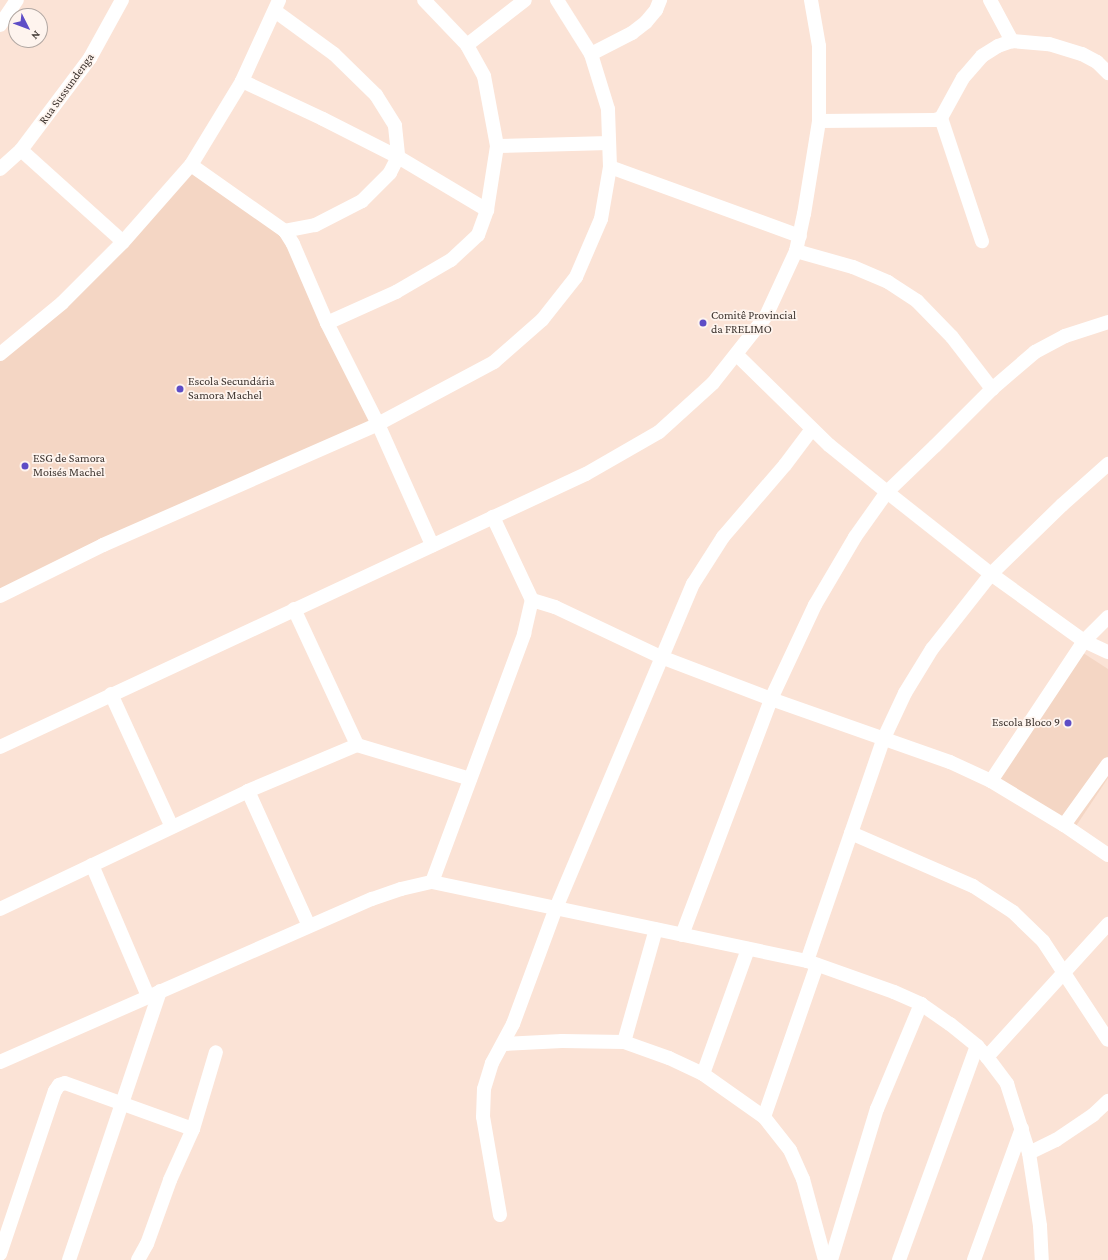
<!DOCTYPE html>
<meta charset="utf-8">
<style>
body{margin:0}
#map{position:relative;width:1108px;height:1260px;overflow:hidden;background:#fbe3d6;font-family:"Crimson Pro",serif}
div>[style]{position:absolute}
.built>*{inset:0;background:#f4d6c4}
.street>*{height:14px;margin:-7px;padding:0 7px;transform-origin:7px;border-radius:7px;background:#fff}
.dots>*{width:11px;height:11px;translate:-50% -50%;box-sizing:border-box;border:2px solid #fef4ee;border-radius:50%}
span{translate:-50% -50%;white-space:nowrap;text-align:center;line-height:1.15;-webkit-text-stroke:3.5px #fef4ee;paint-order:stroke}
.street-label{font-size:12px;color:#3d342f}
.poi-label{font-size:12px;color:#3d342f}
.left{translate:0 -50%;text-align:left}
.right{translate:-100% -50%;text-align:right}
.north{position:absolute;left:8px;top:8px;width:40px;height:40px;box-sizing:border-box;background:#fef4ee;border:1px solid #b1a7a2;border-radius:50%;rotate:132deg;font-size:11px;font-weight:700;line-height:16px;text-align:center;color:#3d342f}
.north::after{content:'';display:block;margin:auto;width:14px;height:18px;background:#5e4dc6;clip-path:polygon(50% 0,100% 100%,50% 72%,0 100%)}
</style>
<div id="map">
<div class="built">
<i style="clip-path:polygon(190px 169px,284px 232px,374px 420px,0 592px,0 357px)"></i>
<i style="clip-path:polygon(1077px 649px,1108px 669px,1108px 778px,1074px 829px,991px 779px)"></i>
</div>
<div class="street">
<i style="left:990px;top:0;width:47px;rotate:61.8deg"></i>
<i style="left:275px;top:11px;width:73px;rotate:36.1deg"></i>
<i style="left:334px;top:54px;width:59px;rotate:44.3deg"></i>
<i style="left:376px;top:95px;width:36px;rotate:58deg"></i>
<i style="left:395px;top:126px;width:31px;rotate:84deg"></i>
<i style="left:398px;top:157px;width:18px;rotate:117deg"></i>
<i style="left:390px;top:173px;width:40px;rotate:135deg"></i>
<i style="left:362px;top:201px;width:53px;rotate:152.9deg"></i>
<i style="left:315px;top:225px;width:31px;rotate:169deg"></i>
<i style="left:0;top:25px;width:30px;rotate:-56deg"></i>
<i style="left:467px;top:45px;width:73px;rotate:-37.8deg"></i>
<i style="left:591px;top:54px;width:46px;rotate:-27.1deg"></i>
<i style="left:632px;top:33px;width:18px;rotate:-38deg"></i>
<i style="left:646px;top:22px;width:16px;rotate:-50deg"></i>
<i style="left:656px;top:10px;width:11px;rotate:-68deg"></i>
<i style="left:242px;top:81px;width:89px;rotate:25.1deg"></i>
<i style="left:323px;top:119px;width:84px;rotate:26.9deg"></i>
<i style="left:398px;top:157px;width:104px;rotate:30.8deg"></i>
<i style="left:941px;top:118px;width:130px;rotate:71.6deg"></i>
<i style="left:819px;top:121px;width:116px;rotate:-0.5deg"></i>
<i style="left:935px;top:120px;width:6px;rotate:-18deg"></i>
<i style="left:941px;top:118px;width:46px;rotate:-61.2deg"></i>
<i style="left:963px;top:78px;width:29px;rotate:-49deg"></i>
<i style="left:982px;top:56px;width:19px;rotate:-32deg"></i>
<i style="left:998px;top:46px;width:15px;rotate:-20deg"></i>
<i style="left:1012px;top:41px;width:37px;rotate:5deg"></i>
<i style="left:1049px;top:44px;width:34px;rotate:17deg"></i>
<i style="left:1082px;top:54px;width:17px;rotate:28deg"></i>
<i style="left:1097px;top:62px;width:16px;rotate:45deg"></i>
<i style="left:497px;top:146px;width:112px;rotate:-1.5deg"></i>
<i style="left:21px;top:150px;width:137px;rotate:42deg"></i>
<i style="left:191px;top:165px;width:115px;rotate:35.1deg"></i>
<i style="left:285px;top:231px;width:15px;rotate:58deg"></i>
<i style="left:293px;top:244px;width:86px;rotate:66.7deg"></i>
<i style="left:327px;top:323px;width:113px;rotate:63.2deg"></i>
<i style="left:378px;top:424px;width:133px;rotate:65.9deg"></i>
<i style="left:610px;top:167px;width:202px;rotate:20deg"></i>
<i style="left:0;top:169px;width:28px;rotate:-42deg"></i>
<i style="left:21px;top:150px;width:115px;rotate:-53.1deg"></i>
<i style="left:90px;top:58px;width:66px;rotate:-61.1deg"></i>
<i style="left:796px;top:251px;width:59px;rotate:15.7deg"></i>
<i style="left:853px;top:267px;width:38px;rotate:23deg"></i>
<i style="left:888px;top:282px;width:35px;rotate:33deg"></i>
<i style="left:917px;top:301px;width:50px;rotate:45.8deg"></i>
<i style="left:952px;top:337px;width:66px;rotate:52.4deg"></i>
<i style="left:327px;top:323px;width:76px;rotate:-24.2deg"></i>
<i style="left:396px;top:292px;width:64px;rotate:-30.2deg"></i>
<i style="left:451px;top:260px;width:37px;rotate:-43deg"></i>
<i style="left:478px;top:235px;width:27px;rotate:-70deg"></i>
<i style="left:487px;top:210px;width:65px;rotate:-81.1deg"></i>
<i style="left:497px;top:146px;width:71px;rotate:-100.5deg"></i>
<i style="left:484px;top:76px;width:35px;rotate:-119deg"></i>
<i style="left:467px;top:45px;width:62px;rotate:-133.7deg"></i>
<i style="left:0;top:354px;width:80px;rotate:-39.4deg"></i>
<i style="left:62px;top:303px;width:86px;rotate:-45deg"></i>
<i style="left:123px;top:242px;width:103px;rotate:-48.6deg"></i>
<i style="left:191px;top:165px;width:98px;rotate:-58.7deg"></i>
<i style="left:242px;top:81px;width:89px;rotate:-65.4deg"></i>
<i style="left:737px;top:355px;width:129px;rotate:44.4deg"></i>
<i style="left:829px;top:445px;width:75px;rotate:39deg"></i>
<i style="left:887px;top:492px;width:132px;rotate:38.3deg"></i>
<i style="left:991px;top:574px;width:115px;rotate:35.8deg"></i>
<i style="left:1084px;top:641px;width:26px;rotate:25deg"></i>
<i style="left:0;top:596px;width:115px;rotate:-26.3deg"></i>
<i style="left:103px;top:545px;width:300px;rotate:-23.7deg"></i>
<i style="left:378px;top:424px;width:132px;rotate:-28.1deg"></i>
<i style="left:494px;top:362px;width:64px;rotate:-41.2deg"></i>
<i style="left:542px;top:320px;width:55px;rotate:-51.7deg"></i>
<i style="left:576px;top:277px;width:63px;rotate:-66.7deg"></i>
<i style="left:601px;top:219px;width:53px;rotate:-80.2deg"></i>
<i style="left:610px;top:167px;width:58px;rotate:-92deg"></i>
<i style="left:608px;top:109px;width:58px;rotate:-107.2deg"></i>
<i style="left:591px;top:54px;width:64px;rotate:-122.2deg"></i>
<i style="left:532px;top:600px;width:24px;rotate:17deg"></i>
<i style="left:555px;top:607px;width:117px;rotate:25.3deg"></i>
<i style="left:661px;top:657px;width:118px;rotate:20.9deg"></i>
<i style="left:771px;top:699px;width:190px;rotate:19.4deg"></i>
<i style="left:950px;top:762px;width:45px;rotate:24.9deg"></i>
<i style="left:991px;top:781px;width:85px;rotate:31.1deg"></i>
<i style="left:1064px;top:825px;width:53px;rotate:34.3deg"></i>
<i style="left:294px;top:609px;width:150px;rotate:65.1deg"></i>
<i style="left:357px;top:745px;width:118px;rotate:16.7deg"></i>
<i style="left:111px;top:694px;width:146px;rotate:65.4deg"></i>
<i style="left:0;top:747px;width:646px;rotate:-24.98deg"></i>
<i style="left:586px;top:474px;width:84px;rotate:-29.9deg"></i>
<i style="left:659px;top:432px;width:73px;rotate:-42.2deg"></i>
<i style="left:713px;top:383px;width:85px;rotate:-51.7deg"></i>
<i style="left:766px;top:316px;width:72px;rotate:-65.2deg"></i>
<i style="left:796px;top:251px;width:38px;rotate:-78deg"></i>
<i style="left:804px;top:214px;width:94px;rotate:-80.8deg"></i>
<i style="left:819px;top:121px;width:75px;rotate:-90deg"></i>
<i style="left:819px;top:46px;width:47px;rotate:-99.9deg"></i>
<i style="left:991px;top:781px;width:168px;rotate:-56.4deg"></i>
<i style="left:1084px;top:641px;width:34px;rotate:-45deg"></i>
<i style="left:248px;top:791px;width:148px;rotate:65.7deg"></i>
<i style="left:1064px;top:825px;width:75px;rotate:-54.2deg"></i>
<i style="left:851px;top:833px;width:133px;rotate:23.5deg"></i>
<i style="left:973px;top:886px;width:48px;rotate:33deg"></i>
<i style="left:1013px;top:912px;width:42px;rotate:44deg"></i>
<i style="left:1043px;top:941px;width:118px;rotate:56.7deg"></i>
<i style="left:92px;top:865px;width:142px;rotate:66.9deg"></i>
<i style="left:432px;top:882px;width:265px;rotate:-69.6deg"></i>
<i style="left:524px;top:634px;width:35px;rotate:-77deg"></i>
<i style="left:532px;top:600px;width:92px;rotate:-115.2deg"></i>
<i style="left:0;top:909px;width:275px;rotate:-25.4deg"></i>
<i style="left:248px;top:791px;width:118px;rotate:-22.9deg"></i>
<i style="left:682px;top:935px;width:252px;rotate:-69.3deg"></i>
<i style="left:771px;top:699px;width:104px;rotate:-64.9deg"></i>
<i style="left:815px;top:605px;width:79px;rotate:-59.5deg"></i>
<i style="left:855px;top:537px;width:55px;rotate:-54.6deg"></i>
<i style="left:887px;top:492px;width:66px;rotate:-43.8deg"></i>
<i style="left:935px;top:446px;width:81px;rotate:-45deg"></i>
<i style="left:992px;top:389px;width:57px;rotate:-40.7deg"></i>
<i style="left:1035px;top:352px;width:34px;rotate:-28deg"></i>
<i style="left:1065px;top:336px;width:45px;rotate:-18deg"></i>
<i style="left:807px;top:961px;width:234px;rotate:-71deg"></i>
<i style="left:883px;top:740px;width:52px;rotate:-64.9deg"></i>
<i style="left:905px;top:693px;width:52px;rotate:-58.5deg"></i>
<i style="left:932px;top:649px;width:95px;rotate:-51.8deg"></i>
<i style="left:991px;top:574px;width:99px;rotate:-44.2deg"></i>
<i style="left:1062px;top:505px;width:62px;rotate:-41.7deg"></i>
<i style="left:624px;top:1042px;width:117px;rotate:-74.2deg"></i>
<i style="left:504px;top:1044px;width:58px;rotate:-3deg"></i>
<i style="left:562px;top:1041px;width:62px;rotate:0.9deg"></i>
<i style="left:624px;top:1042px;width:48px;rotate:19.6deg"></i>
<i style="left:669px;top:1058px;width:38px;rotate:25deg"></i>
<i style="left:703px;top:1074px;width:75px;rotate:35.2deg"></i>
<i style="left:764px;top:1117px;width:42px;rotate:51.8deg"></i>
<i style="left:790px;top:1150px;width:32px;rotate:66deg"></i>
<i style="left:803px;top:1179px;width:84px;rotate:74.8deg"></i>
<i style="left:987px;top:1057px;width:180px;rotate:-47.7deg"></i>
<i style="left:0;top:1062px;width:406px;rotate:-23.7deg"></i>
<i style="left:372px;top:899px;width:31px;rotate:-19deg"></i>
<i style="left:401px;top:889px;width:32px;rotate:-13deg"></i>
<i style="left:432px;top:882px;width:383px;rotate:11.9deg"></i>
<i style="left:807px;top:961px;width:92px;rotate:19.6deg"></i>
<i style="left:894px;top:992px;width:30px;rotate:24deg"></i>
<i style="left:921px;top:1004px;width:35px;rotate:35deg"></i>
<i style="left:950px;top:1024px;width:35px;rotate:39deg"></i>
<i style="left:977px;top:1046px;width:15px;rotate:48deg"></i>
<i style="left:987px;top:1057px;width:34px;rotate:53deg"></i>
<i style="left:1007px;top:1084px;width:72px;rotate:72.3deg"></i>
<i style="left:1029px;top:1153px;width:74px;rotate:81.4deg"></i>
<i style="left:1040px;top:1226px;width:34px;rotate:87deg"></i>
<i style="left:703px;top:1074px;width:133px;rotate:-70.2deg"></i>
<i style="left:764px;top:1117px;width:161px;rotate:-70.8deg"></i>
<i style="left:1029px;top:1153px;width:30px;rotate:-26deg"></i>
<i style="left:1056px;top:1140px;width:45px;rotate:-34deg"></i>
<i style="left:1093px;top:1115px;width:21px;rotate:-43deg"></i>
<i style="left:500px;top:1215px;width:99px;rotate:-99.8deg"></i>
<i style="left:483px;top:1117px;width:28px;rotate:-88deg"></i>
<i style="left:484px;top:1089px;width:27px;rotate:-73deg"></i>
<i style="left:492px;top:1063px;width:44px;rotate:-61.7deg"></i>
<i style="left:513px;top:1024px;width:124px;rotate:-69.7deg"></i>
<i style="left:556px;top:908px;width:352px;rotate:-67.1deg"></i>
<i style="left:693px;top:584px;width:56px;rotate:-57.4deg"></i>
<i style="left:723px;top:537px;width:95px;rotate:-49.3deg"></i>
<i style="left:785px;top:465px;width:45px;rotate:-53.1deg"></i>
<i style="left:0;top:1254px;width:172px;rotate:-71.4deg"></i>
<i style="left:55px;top:1091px;width:7px;rotate:-56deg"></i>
<i style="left:59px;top:1085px;width:6px;rotate:-18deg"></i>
<i style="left:65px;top:1083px;width:136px;rotate:19.8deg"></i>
<i style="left:69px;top:1260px;width:284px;rotate:-71.3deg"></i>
<i style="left:138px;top:1260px;width:18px;rotate:-61deg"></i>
<i style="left:147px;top:1244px;width:68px;rotate:-70.2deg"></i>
<i style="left:170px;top:1180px;width:56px;rotate:-65.7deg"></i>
<i style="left:193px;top:1129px;width:80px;rotate:-73.4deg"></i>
<i style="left:831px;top:1260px;width:158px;rotate:-73.1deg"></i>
<i style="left:877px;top:1109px;width:114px;rotate:-67.3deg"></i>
<i style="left:899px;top:1260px;width:228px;rotate:-70deg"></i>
<i style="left:974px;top:1260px;width:140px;rotate:-70deg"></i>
</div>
<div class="dots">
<i style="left:703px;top:323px;background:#5e4dc6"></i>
<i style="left:180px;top:389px;background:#5e4dc6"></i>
<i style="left:25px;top:466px;background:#5e4dc6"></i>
<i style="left:1068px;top:723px;background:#5e4dc6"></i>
</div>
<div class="street-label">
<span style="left:67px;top:89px;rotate:-54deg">Rua Sussundenga</span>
</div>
<div class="poi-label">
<span class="left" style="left:711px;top:323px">Comitê Provincial<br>da FRELIMO</span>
<span class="left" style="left:188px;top:389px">Escola Secundária<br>Samora Machel</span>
<span class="left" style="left:33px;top:466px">ESG de Samora<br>Moisés Machel</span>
<span class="right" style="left:1060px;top:723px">Escola Bloco 9</span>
</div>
<div class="north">N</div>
</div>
